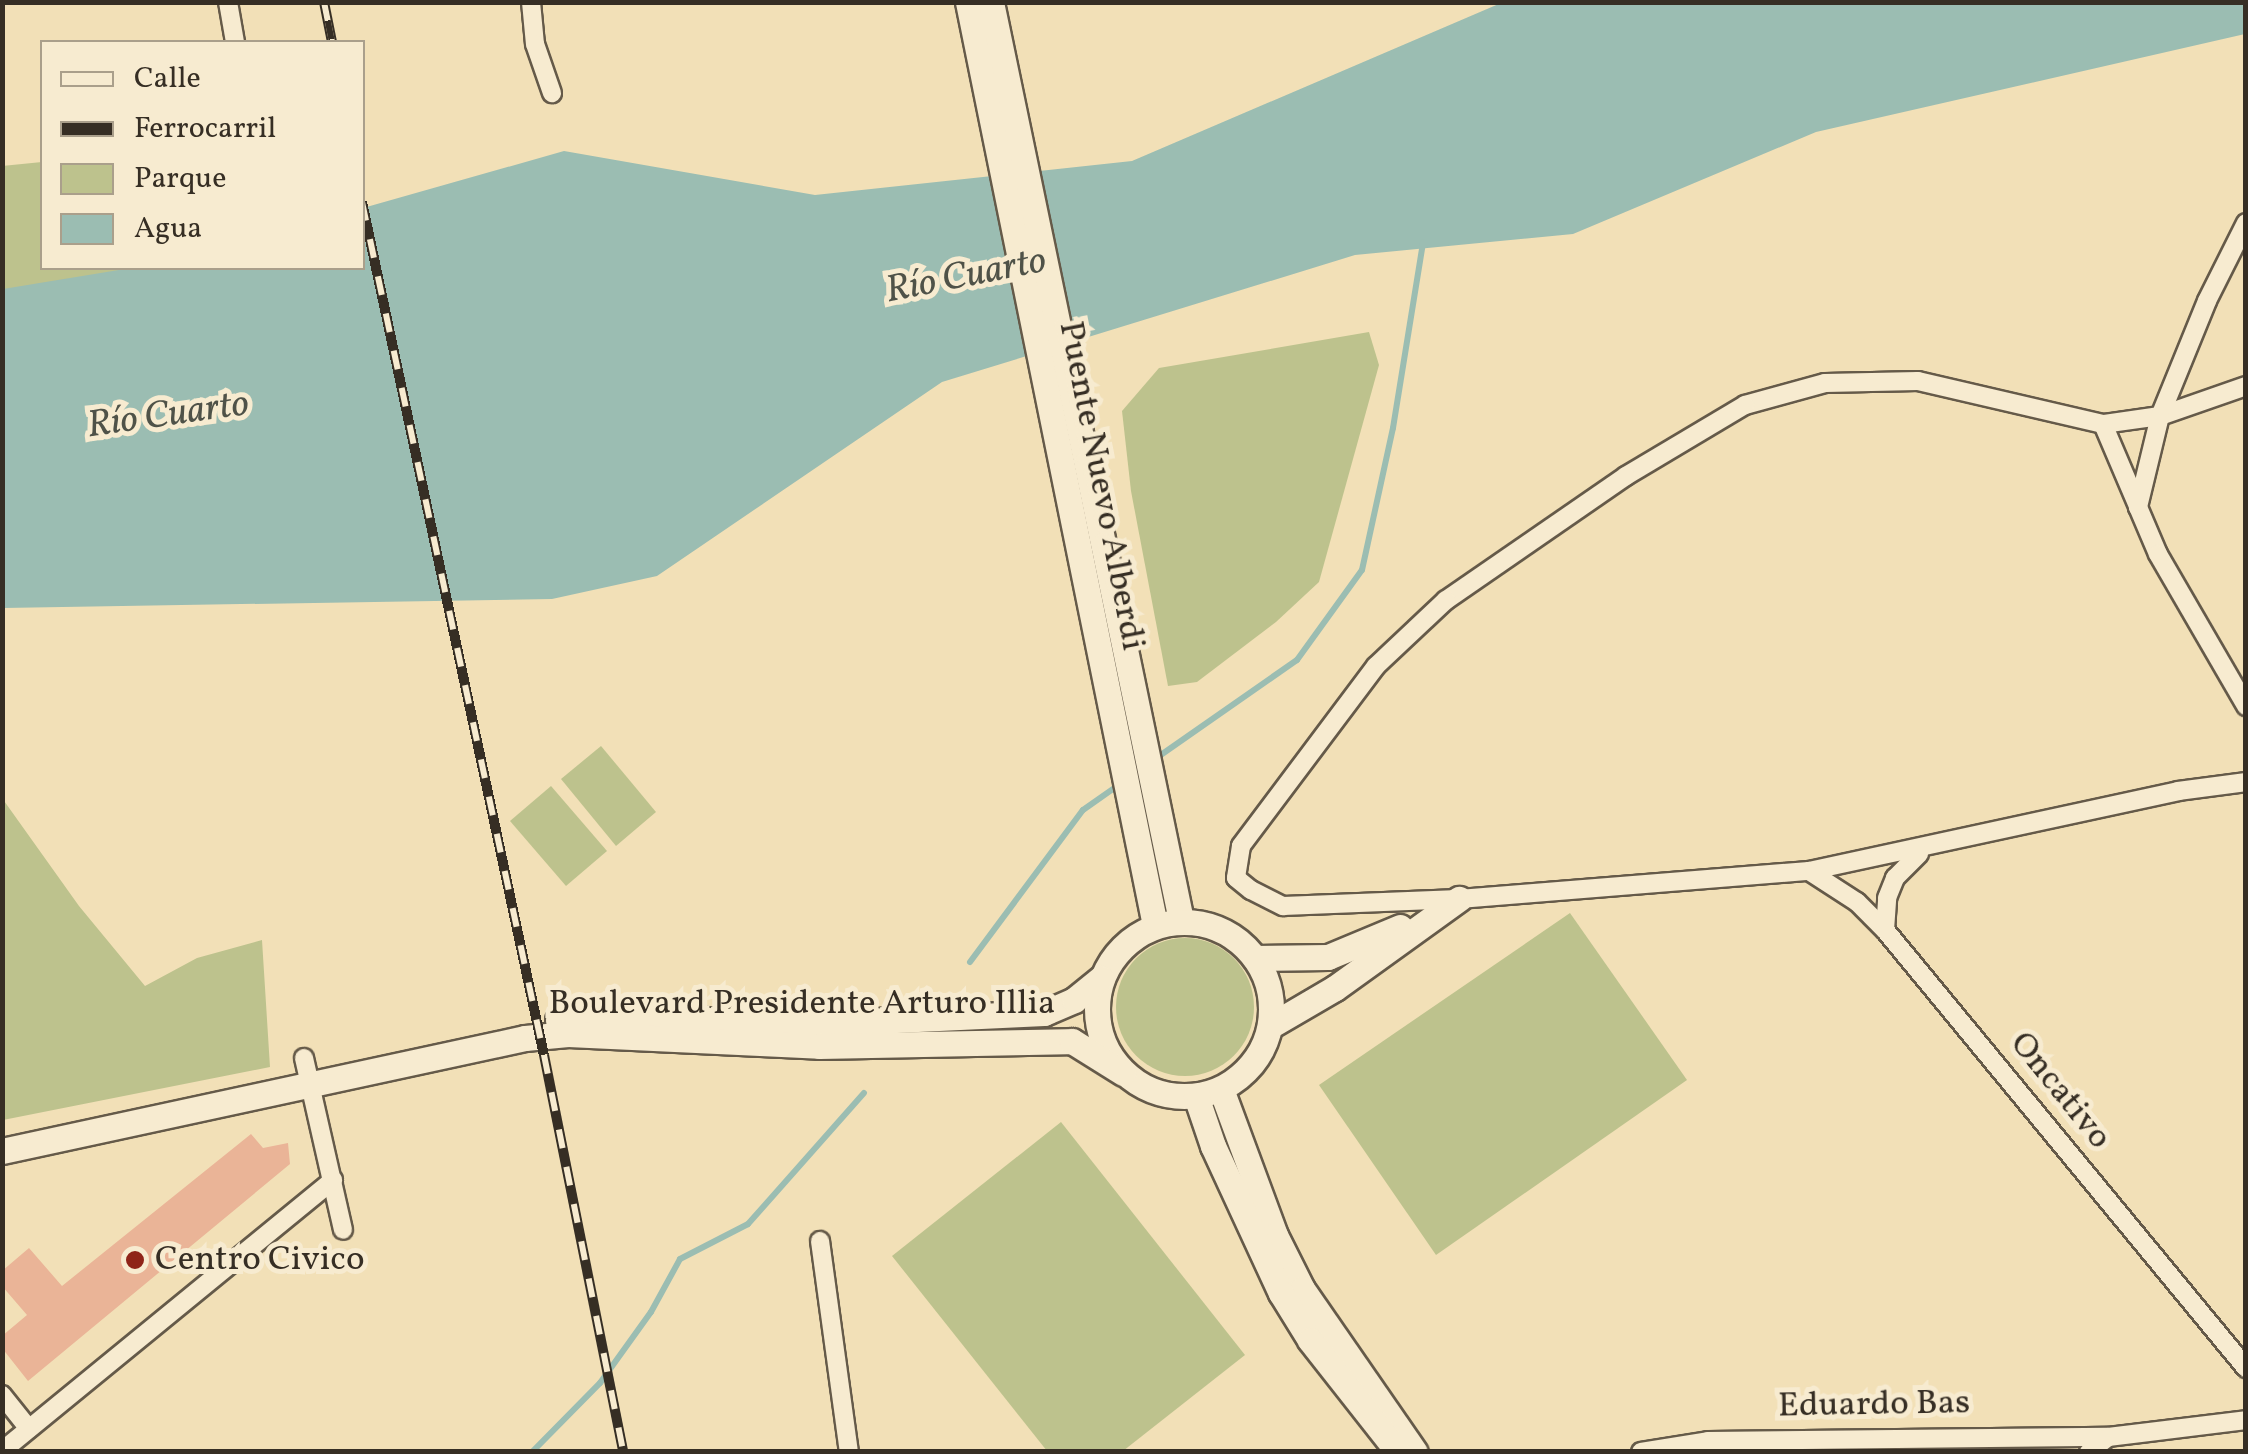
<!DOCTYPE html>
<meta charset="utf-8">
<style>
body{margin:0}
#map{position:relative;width:2248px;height:1454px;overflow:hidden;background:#f2e0b7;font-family:Vollkorn,serif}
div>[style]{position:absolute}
.green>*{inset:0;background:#bdc28d}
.round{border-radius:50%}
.water>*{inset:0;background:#9bbdb2}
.stream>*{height:6px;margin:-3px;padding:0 3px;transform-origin:3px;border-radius:3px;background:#9bbdb2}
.building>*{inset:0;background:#eab497}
.roads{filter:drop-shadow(2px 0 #655a49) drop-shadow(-2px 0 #655a49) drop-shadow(0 2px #655a49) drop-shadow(0 -2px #655a49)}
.street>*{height:18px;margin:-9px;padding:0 9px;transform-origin:9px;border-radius:9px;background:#f7ebd0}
.secondary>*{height:25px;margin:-12.5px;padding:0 12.5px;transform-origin:12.5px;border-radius:12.5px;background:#f7ebd0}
.secondary>.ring{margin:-12.5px;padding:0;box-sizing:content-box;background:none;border:25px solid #f7ebd0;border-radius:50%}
.rail>*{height:10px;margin-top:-5px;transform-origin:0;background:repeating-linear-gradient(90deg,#f7ebd0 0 19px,#362e24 0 38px);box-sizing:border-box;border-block:2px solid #362e24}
.dots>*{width:28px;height:28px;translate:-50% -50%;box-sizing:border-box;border:5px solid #f7ebd0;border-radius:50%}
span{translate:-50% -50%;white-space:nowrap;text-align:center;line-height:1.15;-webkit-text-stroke:10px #f7ebd0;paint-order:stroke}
.street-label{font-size:35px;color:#362e24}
.poi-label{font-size:35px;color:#362e24}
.left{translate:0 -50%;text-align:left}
.water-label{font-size:38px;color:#4f5248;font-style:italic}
.frame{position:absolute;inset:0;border:5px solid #362e24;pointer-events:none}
.legend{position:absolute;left:40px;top:40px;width:325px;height:230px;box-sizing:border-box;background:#f7ebd0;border:2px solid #aa9f8b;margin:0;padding:12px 18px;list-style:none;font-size:30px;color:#362e24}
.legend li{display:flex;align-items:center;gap:20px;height:50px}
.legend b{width:50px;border:2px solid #aa9f8b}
</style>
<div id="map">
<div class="green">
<i style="clip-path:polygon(42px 162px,42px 268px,140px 268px,3px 290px,2px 166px)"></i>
<i style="clip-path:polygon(1369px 332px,1379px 365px,1319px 582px,1276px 622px,1197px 682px,1168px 686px,1131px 491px,1122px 411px,1159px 368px)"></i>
<i style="clip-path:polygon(601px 746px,656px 812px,616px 846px,561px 779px)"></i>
<i style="clip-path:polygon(551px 786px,607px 851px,566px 886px,510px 821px)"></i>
<i style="clip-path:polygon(2px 798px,79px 906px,145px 986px,197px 958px,262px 940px,270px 1067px,3px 1120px)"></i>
<i style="clip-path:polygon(1570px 913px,1687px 1080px,1436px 1255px,1319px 1085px)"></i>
<i class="round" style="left:1116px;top:938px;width:138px;height:138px"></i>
<i style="clip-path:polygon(1061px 1122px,1245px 1355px,1123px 1451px,1047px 1451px,892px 1256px)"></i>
</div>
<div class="water">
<i style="clip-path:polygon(1501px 3px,2245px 3px,2245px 34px,1816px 132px,1573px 234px,1355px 255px,942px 382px,657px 576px,552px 599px,3px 608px,3px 289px,131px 268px,362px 268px,363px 208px,564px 151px,815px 195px,1132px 161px)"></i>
</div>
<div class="stream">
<i style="left:1155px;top:759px;width:173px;rotate:-34.9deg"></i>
<i style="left:1297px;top:660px;width:111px;rotate:-54.2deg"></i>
<i style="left:1362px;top:570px;width:145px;rotate:-77.7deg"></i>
<i style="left:1393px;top:428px;width:188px;rotate:-80.8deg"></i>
<i style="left:970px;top:962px;width:189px;rotate:-53.4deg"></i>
<i style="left:1083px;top:810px;width:45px;rotate:-35.1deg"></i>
<i style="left:532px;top:1452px;width:97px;rotate:-45.4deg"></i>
<i style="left:600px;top:1383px;width:87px;rotate:-54.3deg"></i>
<i style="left:651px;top:1312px;width:60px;rotate:-61.3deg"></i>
<i style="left:680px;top:1259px;width:76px;rotate:-27.2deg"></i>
<i style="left:748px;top:1224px;width:175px;rotate:-48.5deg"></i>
</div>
<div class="building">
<i style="clip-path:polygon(251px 1134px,263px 1148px,288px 1143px,290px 1164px,28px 1381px,2px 1348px,2px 1336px,27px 1315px,2px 1286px,2px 1271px,29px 1248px,62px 1286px)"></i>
</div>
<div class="roads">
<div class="street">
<i style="left:228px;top:2px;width:41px;rotate:80.1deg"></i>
<i style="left:531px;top:2px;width:42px;rotate:84.6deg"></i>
<i style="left:535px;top:44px;width:52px;rotate:70.9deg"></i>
<i style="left:2246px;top:223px;width:87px;rotate:116.6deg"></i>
<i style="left:2207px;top:301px;width:124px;rotate:112.2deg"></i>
<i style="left:2160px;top:416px;width:58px;rotate:172deg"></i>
<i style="left:2103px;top:424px;width:190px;rotate:-166.9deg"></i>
<i style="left:1918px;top:381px;width:93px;rotate:178.8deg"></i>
<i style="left:1825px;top:383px;width:83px;rotate:164.6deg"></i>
<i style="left:1745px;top:405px;width:139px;rotate:149.2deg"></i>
<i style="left:1626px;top:476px;width:219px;rotate:145.4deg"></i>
<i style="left:1446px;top:600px;width:96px;rotate:136.7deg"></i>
<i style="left:1376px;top:666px;width:225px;rotate:126.9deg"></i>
<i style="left:1241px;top:846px;width:32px;rotate:99deg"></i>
<i style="left:1236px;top:878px;width:19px;rotate:39deg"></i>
<i style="left:1251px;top:890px;width:36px;rotate:27deg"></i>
<i style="left:1283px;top:906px;width:176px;rotate:-2.3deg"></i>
<i style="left:1459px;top:899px;width:351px;rotate:-4.6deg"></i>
<i style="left:1809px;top:871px;width:378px;rotate:-12.2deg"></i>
<i style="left:2178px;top:791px;width:69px;rotate:-7.5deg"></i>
<i style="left:2246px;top:386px;width:91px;rotate:160.8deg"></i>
<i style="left:2160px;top:416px;width:94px;rotate:103.6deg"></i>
<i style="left:2138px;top:507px;width:51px;rotate:66.9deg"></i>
<i style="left:2158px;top:554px;width:176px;rotate:59.9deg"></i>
<i style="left:2103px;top:424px;width:89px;rotate:66.9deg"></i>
<i style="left:1809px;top:871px;width:57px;rotate:32.9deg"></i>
<i style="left:1857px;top:902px;width:40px;rotate:45deg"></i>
<i style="left:1885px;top:930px;width:568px;rotate:50.5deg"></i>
<i style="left:1885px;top:930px;width:32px;rotate:-86deg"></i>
<i style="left:1887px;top:898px;width:22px;rotate:-68deg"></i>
<i style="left:1895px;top:878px;width:34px;rotate:-45deg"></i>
<i style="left:304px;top:1058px;width:176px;rotate:77.2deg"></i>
<i style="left:820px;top:1241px;width:213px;rotate:82.2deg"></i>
<i style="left:2px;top:1395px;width:43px;rotate:51.5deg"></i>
<i style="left:2px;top:1451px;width:428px;rotate:-39.3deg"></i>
<i style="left:1641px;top:1452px;width:68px;rotate:-9.3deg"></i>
<i style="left:1708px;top:1441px;width:400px;rotate:-0.6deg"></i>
<i style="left:2089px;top:1452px;width:24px;rotate:-38deg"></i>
<i style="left:2108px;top:1437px;width:139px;rotate:-7deg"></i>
</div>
<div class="secondary">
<i style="left:968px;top:2px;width:942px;rotate:78.55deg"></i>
<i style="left:991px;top:2px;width:937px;rotate:78.31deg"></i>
<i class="ring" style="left:1097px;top:922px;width:149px;height:149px"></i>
<i style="left:1255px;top:958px;width:73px;rotate:-0.8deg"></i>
<i style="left:1328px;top:957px;width:78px;rotate:-22.6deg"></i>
<i style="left:558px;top:1020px;width:40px;rotate:-5.7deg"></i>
<i style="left:598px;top:1016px;width:214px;rotate:2.1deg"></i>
<i style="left:812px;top:1024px;width:232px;rotate:-2.7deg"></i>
<i style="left:1044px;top:1013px;width:33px;rotate:-23deg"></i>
<i style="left:1074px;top:1000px;width:35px;rotate:-39deg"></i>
<i style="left:1270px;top:1026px;width:75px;rotate:-30.3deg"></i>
<i style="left:1335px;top:988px;width:153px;rotate:-35.7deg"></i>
<i style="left:1221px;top:1089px;width:156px;rotate:69.7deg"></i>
<i style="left:1275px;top:1235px;width:60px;rotate:63.4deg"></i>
<i style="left:1302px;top:1289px;width:198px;rotate:55.3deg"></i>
<i style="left:1196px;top:1096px;width:53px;rotate:71.2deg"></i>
<i style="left:1213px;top:1146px;width:162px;rotate:65.2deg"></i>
<i style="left:1281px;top:1293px;width:55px;rotate:58.3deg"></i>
<i style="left:1310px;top:1340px;width:142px;rotate:51.8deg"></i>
<i style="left:2px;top:1151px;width:535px;rotate:-12.19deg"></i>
<i style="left:525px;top:1038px;width:43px;rotate:-5.3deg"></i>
<i style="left:568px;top:1034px;width:251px;rotate:2.7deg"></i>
<i style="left:819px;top:1046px;width:253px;rotate:-1.1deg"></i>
<i style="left:1072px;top:1041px;width:60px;rotate:32.1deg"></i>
</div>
</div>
<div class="rail">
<i style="left:324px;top:2px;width:41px;rotate:78.7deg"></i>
<i style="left:362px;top:202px;width:872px;rotate:77.96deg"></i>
<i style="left:544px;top:1055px;width:405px;rotate:78.7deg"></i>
</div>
<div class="dots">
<i style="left:135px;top:1260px;background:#8f2418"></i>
</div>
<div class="street-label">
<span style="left:1101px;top:486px;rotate:79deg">Puente Nuevo Alberdi</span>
<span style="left:802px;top:1004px">Boulevard Presidente Arturo Illia</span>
<span style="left:2060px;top:1091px;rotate:51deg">Oncativo</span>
<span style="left:1874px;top:1405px;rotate:-1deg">Eduardo Bas</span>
</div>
<div class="poi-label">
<span class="left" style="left:155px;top:1260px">Centro Civico</span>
</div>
<div class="water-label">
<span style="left:966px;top:277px;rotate:-11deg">Río Cuarto</span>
<span style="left:168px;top:416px;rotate:-8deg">Río Cuarto</span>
</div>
<div class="frame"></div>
<ul class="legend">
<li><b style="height:12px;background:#f7ebd0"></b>Calle</li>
<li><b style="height:12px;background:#362e24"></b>Ferrocarril</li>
<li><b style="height:28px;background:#bdc28d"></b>Parque</li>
<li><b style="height:28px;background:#9bbdb2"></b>Agua</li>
</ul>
</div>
